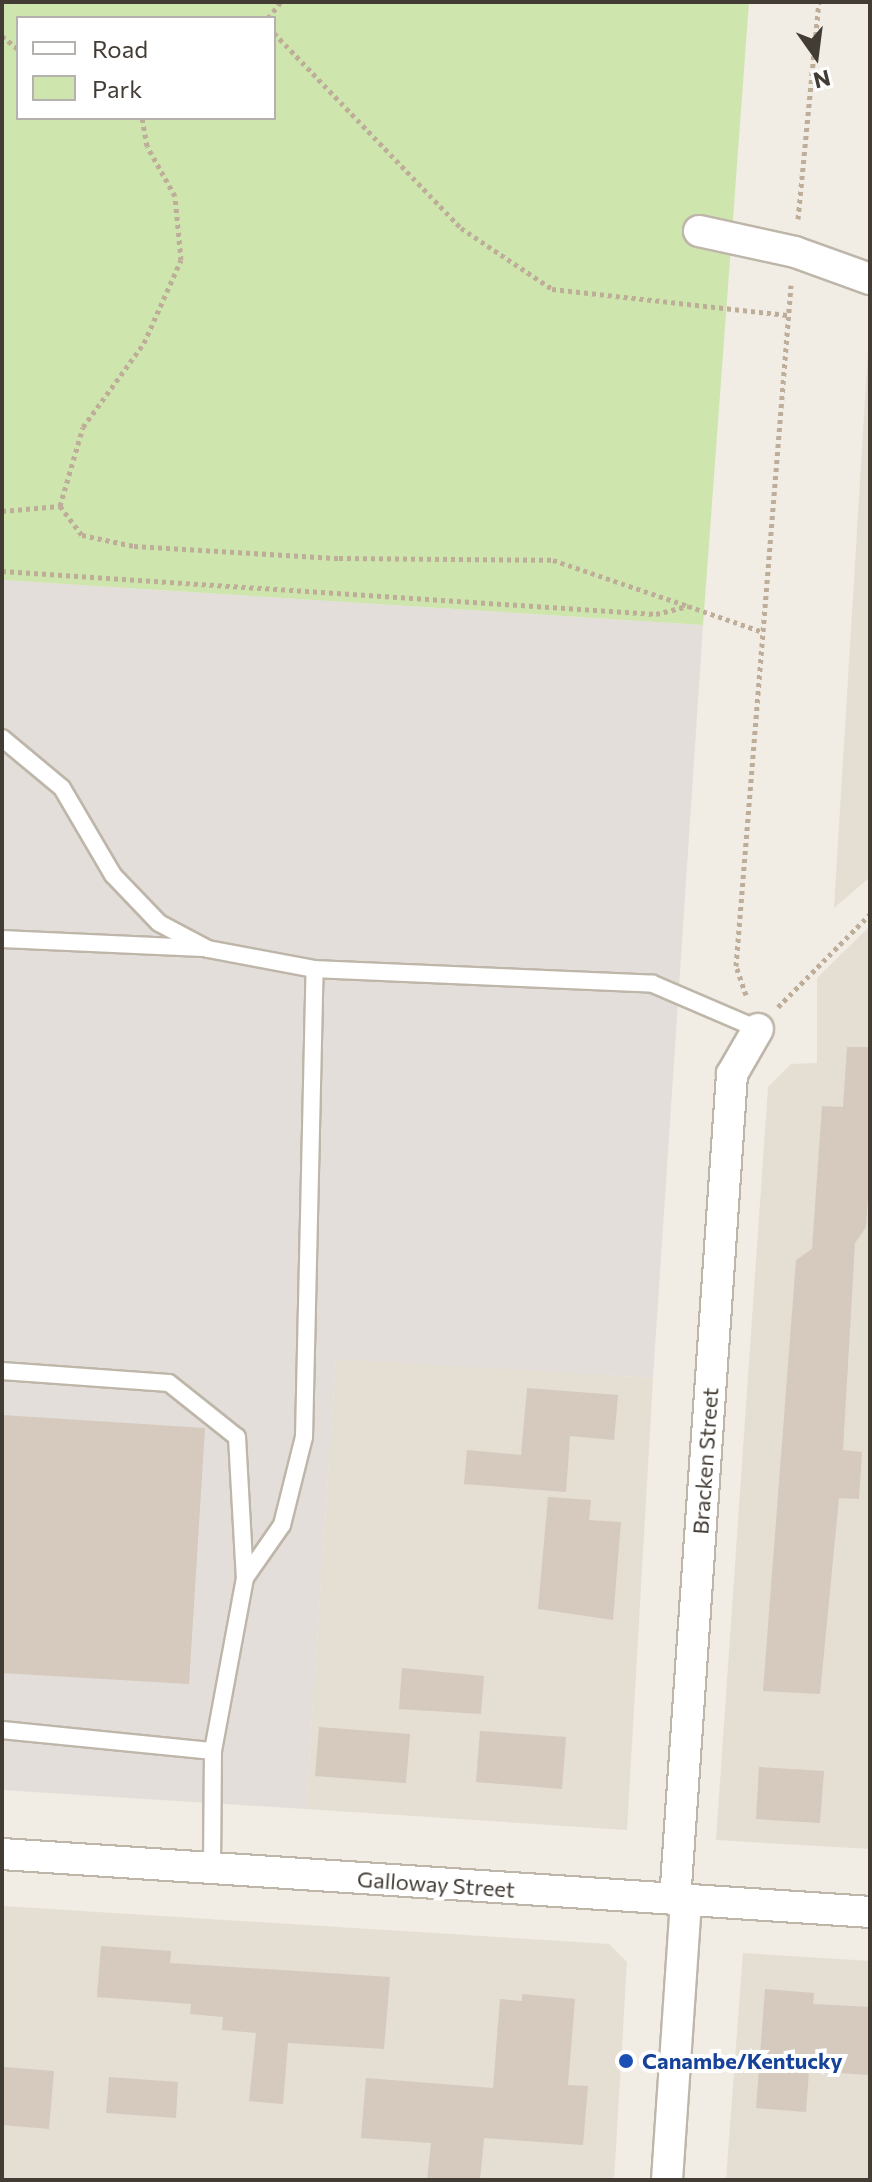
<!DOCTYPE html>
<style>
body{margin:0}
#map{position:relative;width:872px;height:2182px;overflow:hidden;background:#f1ece4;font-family:Commissioner,sans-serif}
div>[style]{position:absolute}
.residential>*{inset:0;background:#e5ded2}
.industrial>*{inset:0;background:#e3ded9}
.green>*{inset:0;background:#cfe5ae}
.building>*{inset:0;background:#d5cabd}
.path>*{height:5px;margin-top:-2.5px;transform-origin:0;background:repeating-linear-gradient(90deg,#beae99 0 4px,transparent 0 8px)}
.roads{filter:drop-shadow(2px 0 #bfb6aa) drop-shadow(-2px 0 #bfb6aa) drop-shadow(0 2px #bfb6aa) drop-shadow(0 -2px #bfb6aa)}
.lane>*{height:16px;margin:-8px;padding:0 8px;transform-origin:8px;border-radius:8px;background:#fff}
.street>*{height:30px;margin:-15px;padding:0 15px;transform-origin:15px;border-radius:15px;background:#fff}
.dots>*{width:22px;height:22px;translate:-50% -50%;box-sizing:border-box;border:4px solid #fff;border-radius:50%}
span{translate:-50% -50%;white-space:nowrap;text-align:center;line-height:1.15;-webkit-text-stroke:8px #fff;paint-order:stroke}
.street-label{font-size:22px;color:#433c34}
.transit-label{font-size:22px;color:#164399;font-weight:700}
.left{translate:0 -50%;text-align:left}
.frame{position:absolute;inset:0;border:4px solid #433c34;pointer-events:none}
.legend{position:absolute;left:16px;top:16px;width:260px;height:104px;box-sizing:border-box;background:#fff;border:2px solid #b4b1ae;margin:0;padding:10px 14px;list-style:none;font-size:24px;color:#433c34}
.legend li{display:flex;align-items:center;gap:16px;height:40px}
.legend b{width:40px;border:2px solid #b4b1ae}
.north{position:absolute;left:776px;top:16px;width:80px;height:80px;-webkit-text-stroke:6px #fff;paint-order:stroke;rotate:166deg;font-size:22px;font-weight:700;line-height:32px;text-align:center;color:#433c34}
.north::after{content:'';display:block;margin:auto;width:28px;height:36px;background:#433c34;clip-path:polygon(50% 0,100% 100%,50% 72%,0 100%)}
</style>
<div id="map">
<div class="residential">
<i style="clip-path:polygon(869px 335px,870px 877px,834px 908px)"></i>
<i style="clip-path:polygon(870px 926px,870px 1849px,716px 1840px,768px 1087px,791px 1064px,817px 1063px,817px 978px)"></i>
<i style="clip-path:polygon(336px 1358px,653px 1378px,627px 1830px,306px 1809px)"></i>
<i style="clip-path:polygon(2px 1906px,609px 1944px,627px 1962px,614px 2180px,2px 2180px)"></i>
<i style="clip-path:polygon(743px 1953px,870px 1961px,870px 2180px,726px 2180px)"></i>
</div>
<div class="industrial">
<i style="clip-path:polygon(2px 580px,703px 625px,653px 1378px,336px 1359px,306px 1809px,2px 1790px)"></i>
</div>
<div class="green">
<i style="clip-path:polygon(evenodd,2px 2px,749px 2px,703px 625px,2px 580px,2px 2px,18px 18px,274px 18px,274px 118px,18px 118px,18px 18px)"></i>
</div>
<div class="building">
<i style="clip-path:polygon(847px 1047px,870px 1047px,870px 1165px,866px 1227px,855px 1243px,843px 1450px,862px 1452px,859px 1499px,839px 1498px,820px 1694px,763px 1691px,796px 1260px,812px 1249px,822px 1106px,843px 1107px)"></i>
<i style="clip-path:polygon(527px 1388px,618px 1395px,614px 1440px,570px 1436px,566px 1492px,464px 1484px,467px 1450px,521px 1455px)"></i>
<i style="clip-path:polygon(2px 1415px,205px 1428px,189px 1684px,2px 1673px)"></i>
<i style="clip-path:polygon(548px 1497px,591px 1500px,589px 1520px,621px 1522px,613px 1620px,538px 1609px)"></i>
<i style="clip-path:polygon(402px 1668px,484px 1676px,481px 1714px,399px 1709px)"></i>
<i style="clip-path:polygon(319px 1727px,410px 1734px,406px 1783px,315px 1776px)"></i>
<i style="clip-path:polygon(480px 1731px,566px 1737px,562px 1789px,476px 1782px)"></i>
<i style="clip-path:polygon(759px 1767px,824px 1771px,820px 1823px,756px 1819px)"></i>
<i style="clip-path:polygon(101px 1946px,171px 1951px,170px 1963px,390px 1977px,384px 2049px,288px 2043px,283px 2104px,249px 2101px,256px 2033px,222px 2030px,223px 2017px,190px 2014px,191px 2004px,97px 1997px)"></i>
<i style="clip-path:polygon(765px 1989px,814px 1993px,813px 2004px,870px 2007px,870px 2075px,809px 2071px,806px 2112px,756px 2108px)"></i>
<i style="clip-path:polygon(522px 1994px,575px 1999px,568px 2085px,588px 2086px,583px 2145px,484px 2138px,480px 2180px,427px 2180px,431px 2143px,361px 2138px,366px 2078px,493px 2088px,500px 1999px,522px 2001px)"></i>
<i style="clip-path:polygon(4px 2067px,54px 2071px,49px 2129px,2px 2125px)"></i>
<i style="clip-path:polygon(109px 2077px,178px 2082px,176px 2118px,106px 2113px)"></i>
</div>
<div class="path">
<i style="left:268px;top:18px;width:21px;rotate:-51deg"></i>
<i style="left:274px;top:33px;width:270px;rotate:46.2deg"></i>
<i style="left:461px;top:228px;width:110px;rotate:33.8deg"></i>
<i style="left:552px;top:289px;width:237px;rotate:6.3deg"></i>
<i style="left:2px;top:36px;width:21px;rotate:39deg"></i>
<i style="left:798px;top:219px;width:218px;rotate:-84.5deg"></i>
<i style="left:60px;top:506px;width:36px;rotate:53deg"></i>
<i style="left:82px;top:535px;width:53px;rotate:11.9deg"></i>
<i style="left:134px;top:546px;width:205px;rotate:3.4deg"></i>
<i style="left:339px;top:558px;width:214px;rotate:0.5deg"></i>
<i style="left:553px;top:560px;width:143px;rotate:18.8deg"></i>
<i style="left:60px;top:506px;width:82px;rotate:-73.8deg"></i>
<i style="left:83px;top:427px;width:104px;rotate:-54deg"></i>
<i style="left:144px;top:343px;width:91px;rotate:-66deg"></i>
<i style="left:181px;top:260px;width:64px;rotate:-95.4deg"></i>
<i style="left:175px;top:196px;width:57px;rotate:-119.2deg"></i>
<i style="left:147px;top:146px;width:28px;rotate:-100deg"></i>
<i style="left:2px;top:511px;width:58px;rotate:-4.9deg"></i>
<i style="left:2px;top:571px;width:655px;rotate:3.76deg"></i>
<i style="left:656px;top:614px;width:33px;rotate:-14deg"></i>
<i style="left:688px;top:606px;width:79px;rotate:19.1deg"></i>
<i style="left:746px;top:995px;width:31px;rotate:-109deg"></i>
<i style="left:736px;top:966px;width:683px;rotate:-85.38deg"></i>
<i style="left:778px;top:1007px;width:131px;rotate:-45.3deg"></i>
</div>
<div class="roads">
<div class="lane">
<i style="left:2px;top:738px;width:78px;rotate:39.8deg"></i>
<i style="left:62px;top:788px;width:101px;rotate:59.6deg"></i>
<i style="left:113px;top:875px;width:66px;rotate:46.2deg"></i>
<i style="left:159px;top:923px;width:55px;rotate:28deg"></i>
<i style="left:208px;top:949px;width:109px;rotate:10.6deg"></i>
<i style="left:315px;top:969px;width:338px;rotate:2.5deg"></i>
<i style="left:653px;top:984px;width:114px;rotate:23.2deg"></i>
<i style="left:2px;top:939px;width:201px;rotate:2.6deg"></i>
<i style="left:2px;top:1371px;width:167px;rotate:4.1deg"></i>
<i style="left:169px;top:1383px;width:87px;rotate:38.5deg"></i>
<i style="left:237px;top:1437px;width:141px;rotate:86.8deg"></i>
<i style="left:245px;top:1578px;width:176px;rotate:100.5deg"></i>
<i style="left:213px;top:1751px;width:117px;rotate:90.5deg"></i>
<i style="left:245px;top:1578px;width:65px;rotate:-55.1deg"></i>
<i style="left:282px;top:1525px;width:91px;rotate:-76deg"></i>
<i style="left:304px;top:1437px;width:468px;rotate:-88.7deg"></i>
<i style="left:2px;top:1730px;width:212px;rotate:5.7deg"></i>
</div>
<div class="street">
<i style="left:699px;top:231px;width:98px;rotate:12.3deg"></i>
<i style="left:795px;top:252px;width:80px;rotate:19.8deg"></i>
<i style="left:2px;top:1854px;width:870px;rotate:3.82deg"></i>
<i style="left:675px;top:1900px;width:828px;rotate:-86.05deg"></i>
<i style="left:732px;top:1074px;width:52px;rotate:-60deg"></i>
<i style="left:667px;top:2180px;width:280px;rotate:-86.1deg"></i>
</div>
</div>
<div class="dots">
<i style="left:626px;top:2061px;background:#1a4fb4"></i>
</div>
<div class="street-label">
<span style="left:705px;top:1461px;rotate:-86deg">Bracken Street</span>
<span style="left:436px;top:1884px;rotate:4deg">Galloway Street</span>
</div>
<div class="transit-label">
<span class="left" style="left:642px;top:2061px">Canambe/Kentucky</span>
</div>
<div class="frame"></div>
<ul class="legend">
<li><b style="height:10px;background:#fff"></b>Road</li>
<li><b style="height:22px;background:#cfe5ae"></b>Park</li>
</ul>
<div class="north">N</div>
</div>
